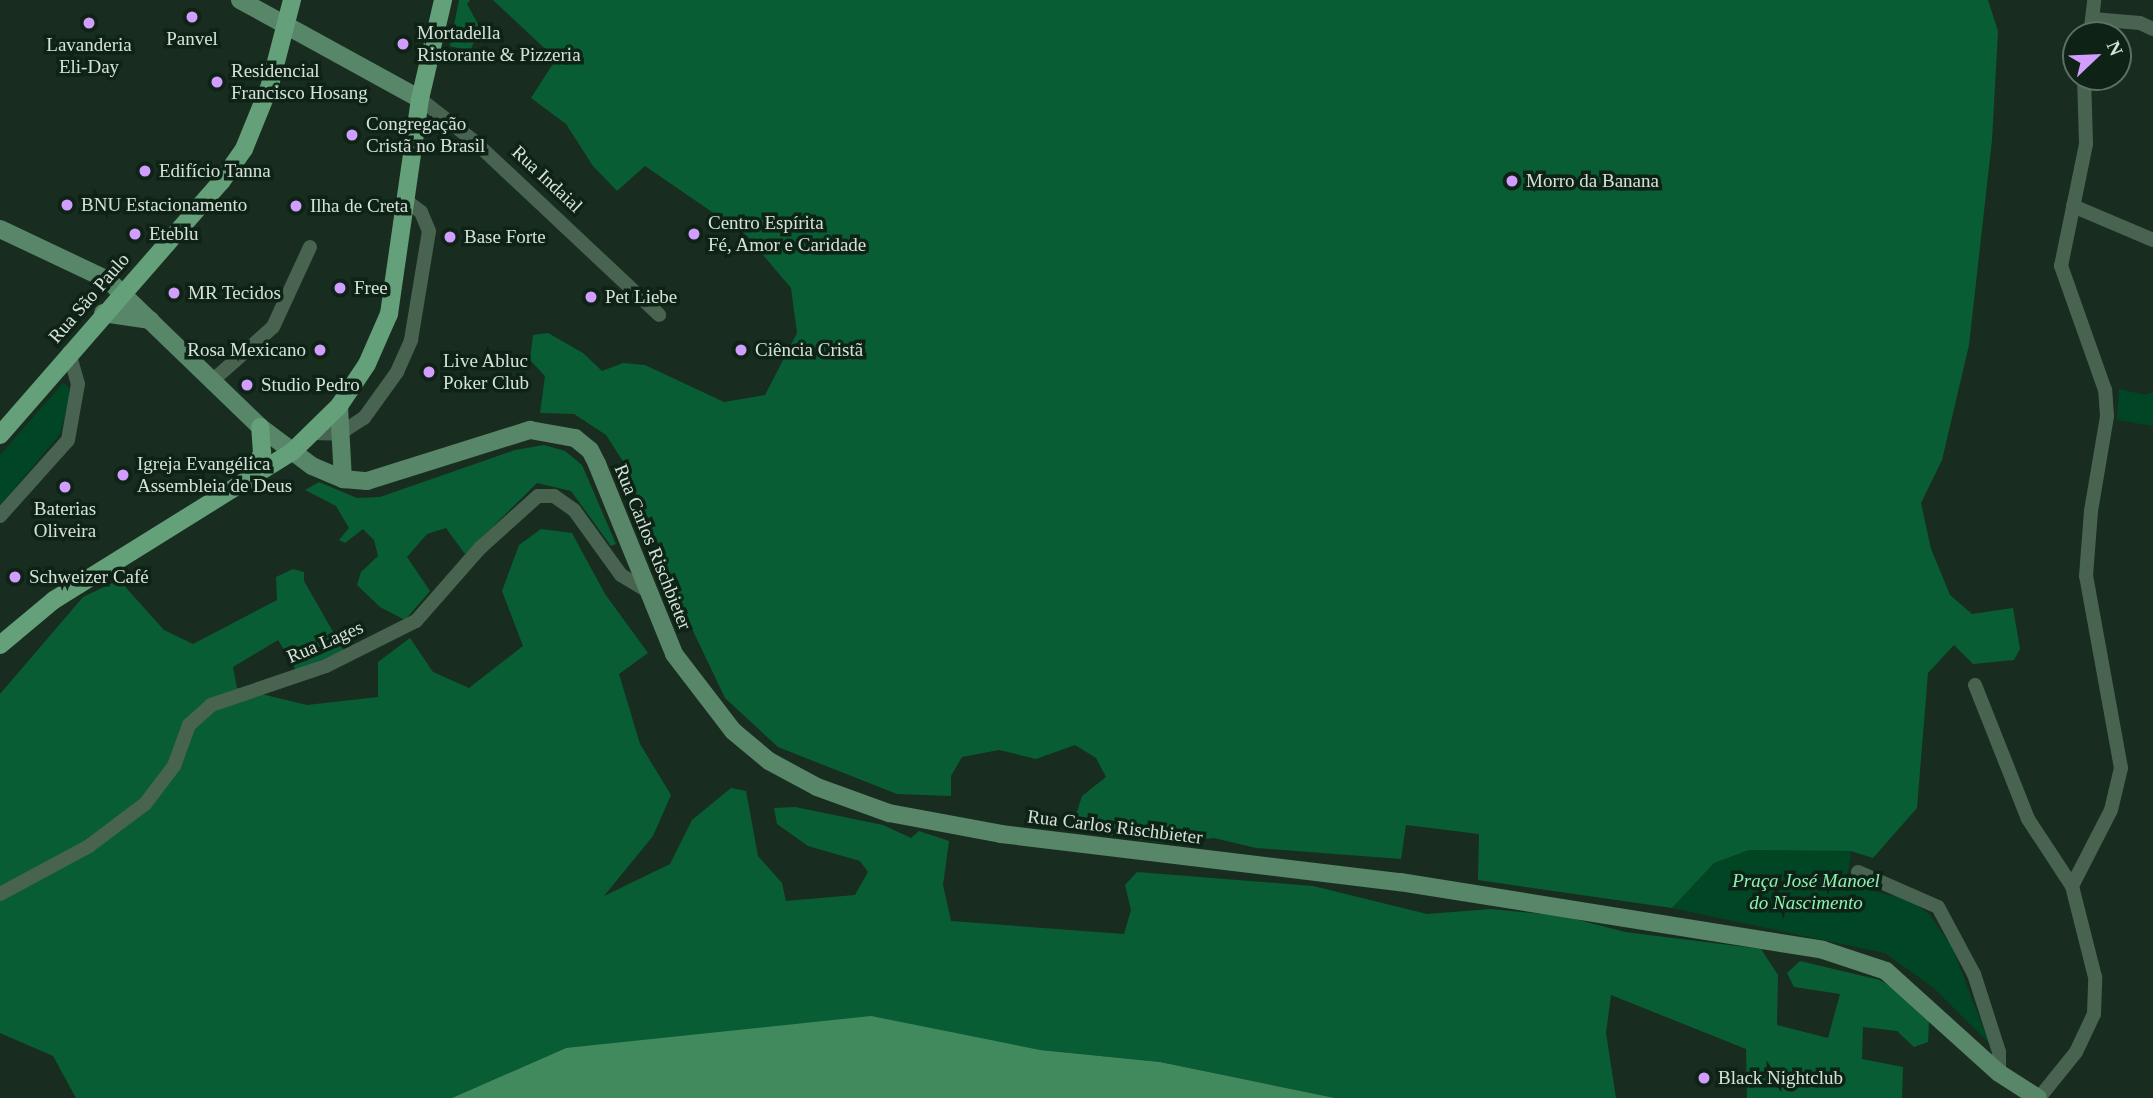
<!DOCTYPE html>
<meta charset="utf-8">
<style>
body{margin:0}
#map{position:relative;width:2153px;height:1098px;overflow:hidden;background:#182d1f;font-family:Georgia,serif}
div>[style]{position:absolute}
.green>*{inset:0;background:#004625}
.forest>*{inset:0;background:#095d34}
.water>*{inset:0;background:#418a5e}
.street>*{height:14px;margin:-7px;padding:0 7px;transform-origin:7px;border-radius:7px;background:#486451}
.secondary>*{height:18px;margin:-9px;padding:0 9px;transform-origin:9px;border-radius:9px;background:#588668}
.primary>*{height:18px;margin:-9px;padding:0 9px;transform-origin:9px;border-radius:9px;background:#64a079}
.dots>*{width:19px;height:19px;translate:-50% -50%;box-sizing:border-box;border:4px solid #0e2316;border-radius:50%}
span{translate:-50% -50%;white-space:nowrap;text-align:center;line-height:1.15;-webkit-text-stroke:7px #0e2316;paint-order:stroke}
.poi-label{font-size:19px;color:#d6e2d9}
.left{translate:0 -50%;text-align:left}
.right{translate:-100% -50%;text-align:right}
.street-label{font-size:19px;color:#d6e2d9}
.park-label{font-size:19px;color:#8df1b2;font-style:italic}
.north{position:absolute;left:2062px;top:21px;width:70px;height:70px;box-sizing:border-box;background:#0e2316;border:2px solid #5e6f64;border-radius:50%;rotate:67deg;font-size:19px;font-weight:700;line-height:28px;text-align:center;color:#d6e2d9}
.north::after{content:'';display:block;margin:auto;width:24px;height:32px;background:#d19dfe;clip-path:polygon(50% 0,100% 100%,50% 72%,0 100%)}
</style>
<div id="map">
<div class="green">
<i style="clip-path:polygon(63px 383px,69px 388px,69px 400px,60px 434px,0 506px,0 455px)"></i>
<i style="clip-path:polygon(2119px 389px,2145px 395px,2153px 392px,2153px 426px,2117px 420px)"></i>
<i style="clip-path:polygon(1749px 850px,1851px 851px,1846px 884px,1909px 900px,1929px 914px,1952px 947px,1989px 1043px,1935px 989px,1885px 953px,1672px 908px,1714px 863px)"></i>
</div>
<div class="forest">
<i style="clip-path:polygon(459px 0,470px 0,467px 4px,480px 28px,470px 51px,450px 46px)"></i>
<i style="clip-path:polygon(493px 0,1988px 0,1998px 31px,1992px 140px,1969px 345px,1942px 460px,1921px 503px,1931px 549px,1950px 595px,1972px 614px,2013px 608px,2020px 649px,2014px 660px,1973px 664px,1954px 645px,1928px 673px,1917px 808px,1873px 858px,1851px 851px,1749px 850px,1714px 863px,1672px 908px,1478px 880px,1479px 834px,1406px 825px,1401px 859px,1256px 848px,1214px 838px,1164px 843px,1077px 831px,1074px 821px,1082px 796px,1106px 777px,1096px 758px,1075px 745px,1036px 759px,999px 750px,962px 757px,951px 776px,951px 796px,897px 794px,778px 747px,725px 698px,661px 564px,626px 466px,606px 435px,574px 414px,540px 413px,545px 376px,530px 360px,533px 335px,548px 333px,583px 353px,602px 371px,623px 363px,645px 365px,724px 402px,765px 395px,797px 333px,791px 288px,747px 236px,645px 166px,617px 191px,593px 166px,566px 124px,531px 98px,556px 59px)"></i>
<i style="clip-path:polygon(544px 445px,565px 451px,582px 465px,616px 544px,611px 546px,571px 491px,537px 483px,465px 554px,446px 528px,427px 534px,407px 557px,430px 591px,405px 620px,380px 607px,357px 585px,361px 572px,378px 556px,374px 540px,363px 529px,345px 543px,339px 540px,349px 528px,336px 506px,305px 490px,319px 482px,357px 498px,380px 497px,515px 450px)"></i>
<i style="clip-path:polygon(541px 529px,572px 533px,605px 594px,648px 653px,619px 674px,640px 744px,671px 795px,653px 836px,604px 896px,670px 864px,692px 820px,731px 788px,746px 791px,758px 856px,782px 883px,786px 901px,855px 895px,868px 872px,860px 861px,808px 846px,777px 824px,774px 808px,795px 807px,883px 825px,911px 838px,919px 831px,949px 841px,943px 885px,951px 921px,1124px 934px,1131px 910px,1125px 885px,1137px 872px,1313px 886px,1427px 914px,1491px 909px,1563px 916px,1625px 932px,1761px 949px,1778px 975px,1777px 1025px,1828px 1038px,1840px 994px,1794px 987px,1787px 973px,1800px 961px,1880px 980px,1915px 1002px,1929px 1022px,1928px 1042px,1914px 1047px,1897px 1031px,1863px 1027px,1862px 1059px,1903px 1067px,1902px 1098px,1747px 1098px,1746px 1049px,1611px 995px,1606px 1033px,1616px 1098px,1335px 1098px,1160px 1062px,1040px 1050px,566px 1048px,452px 1098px,76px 1098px,53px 1056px,0 1033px,0 694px,83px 597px,119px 580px,164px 630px,193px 644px,277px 600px,276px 577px,293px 569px,304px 572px,304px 581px,344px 651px,296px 670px,278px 640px,233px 667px,237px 688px,307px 705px,378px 697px,378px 662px,410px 638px,433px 672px,469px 688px,523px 646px,502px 591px,519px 545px)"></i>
</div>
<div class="water">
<i style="clip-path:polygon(871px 1016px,1040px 1050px,1160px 1062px,1335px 1098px,452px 1098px,566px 1048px)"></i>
</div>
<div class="street">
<i style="left:2093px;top:19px;width:47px;rotate:4.9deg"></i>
<i style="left:2140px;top:23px;width:14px;rotate:25deg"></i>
<i style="left:2090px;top:35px;width:35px;rotate:-83deg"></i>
<i style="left:420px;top:99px;width:68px;rotate:37.9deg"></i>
<i style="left:474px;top:141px;width:254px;rotate:43.2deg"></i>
<i style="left:2073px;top:206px;width:87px;rotate:23deg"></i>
<i style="left:212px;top:381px;width:81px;rotate:-41.5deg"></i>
<i style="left:273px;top:327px;width:88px;rotate:-65.2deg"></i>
<i style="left:314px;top:433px;width:25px;rotate:2deg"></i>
<i style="left:339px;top:434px;width:30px;rotate:-33deg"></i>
<i style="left:364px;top:418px;width:57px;rotate:-54.3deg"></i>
<i style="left:397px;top:372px;width:35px;rotate:-66deg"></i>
<i style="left:411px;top:340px;width:110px;rotate:-80.6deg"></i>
<i style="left:429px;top:231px;width:21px;rotate:-113deg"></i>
<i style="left:421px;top:212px;width:16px;rotate:-142deg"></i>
<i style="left:0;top:516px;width:102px;rotate:-48.2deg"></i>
<i style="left:68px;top:440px;width:57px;rotate:-79.9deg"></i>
<i style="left:78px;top:384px;width:33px;rotate:-106deg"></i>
<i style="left:1975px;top:685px;width:144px;rotate:68.4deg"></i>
<i style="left:2028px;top:819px;width:80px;rotate:56.7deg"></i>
<i style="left:1858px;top:872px;width:87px;rotate:23.6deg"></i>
<i style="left:1938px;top:907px;width:76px;rotate:61.8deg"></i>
<i style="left:1974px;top:974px;width:82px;rotate:72.2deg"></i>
<i style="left:1999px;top:1052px;width:21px;rotate:90deg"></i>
<i style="left:0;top:894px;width:101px;rotate:-28.3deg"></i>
<i style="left:89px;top:846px;width:70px;rotate:-36.9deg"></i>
<i style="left:145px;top:804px;width:48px;rotate:-52.7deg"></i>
<i style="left:174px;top:766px;width:44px;rotate:-69.9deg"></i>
<i style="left:189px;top:725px;width:30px;rotate:-42deg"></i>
<i style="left:211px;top:705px;width:121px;rotate:-18.7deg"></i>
<i style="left:326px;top:666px;width:101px;rotate:-26.6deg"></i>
<i style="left:416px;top:621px;width:97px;rotate:-48.8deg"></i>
<i style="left:480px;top:548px;width:78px;rotate:-41.9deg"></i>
<i style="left:538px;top:496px;width:16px"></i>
<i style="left:554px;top:496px;width:24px;rotate:35deg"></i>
<i style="left:574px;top:510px;width:80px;rotate:54.1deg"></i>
<i style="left:621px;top:575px;width:35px;rotate:31deg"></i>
<i style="left:2039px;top:1098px;width:59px;rotate:-51.2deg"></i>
<i style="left:2076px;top:1052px;width:42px;rotate:-64.7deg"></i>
<i style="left:2094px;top:1014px;width:37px;rotate:-88deg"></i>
<i style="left:2095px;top:977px;width:94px;rotate:-104.2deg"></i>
<i style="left:2072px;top:886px;width:85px;rotate:-62.8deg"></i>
<i style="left:2111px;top:810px;width:43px;rotate:-76.6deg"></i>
<i style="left:2121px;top:768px;width:195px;rotate:-100.3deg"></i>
<i style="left:2086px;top:576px;width:65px;rotate:-85.6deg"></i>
<i style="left:2091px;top:511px;width:96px;rotate:-80.4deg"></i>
<i style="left:2107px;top:416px;width:26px;rotate:-94deg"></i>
<i style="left:2105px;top:390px;width:132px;rotate:-109.5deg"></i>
<i style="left:2061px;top:266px;width:125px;rotate:-78.4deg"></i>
<i style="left:2086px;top:144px;width:67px;rotate:-91.7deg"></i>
</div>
<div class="secondary">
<i style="left:240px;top:0;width:205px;rotate:28.8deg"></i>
<i style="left:0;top:229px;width:119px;rotate:25.3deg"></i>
<i style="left:108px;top:280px;width:211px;rotate:44deg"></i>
<i style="left:260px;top:427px;width:65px;rotate:36.9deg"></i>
<i style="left:312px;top:466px;width:34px;rotate:23deg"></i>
<i style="left:343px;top:479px;width:24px;rotate:5deg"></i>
<i style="left:367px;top:481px;width:171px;rotate:-17.4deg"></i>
<i style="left:530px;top:430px;width:46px;rotate:10.1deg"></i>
<i style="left:575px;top:438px;width:19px;rotate:39deg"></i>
<i style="left:590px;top:450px;width:16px;rotate:63deg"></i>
<i style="left:597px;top:464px;width:205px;rotate:67.9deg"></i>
<i style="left:674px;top:654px;width:97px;rotate:52.5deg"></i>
<i style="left:733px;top:731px;width:47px;rotate:39.8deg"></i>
<i style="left:769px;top:761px;width:55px;rotate:28.4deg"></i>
<i style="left:817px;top:787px;width:77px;rotate:19.9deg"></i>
<i style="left:889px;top:813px;width:114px;rotate:10.6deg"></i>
<i style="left:1001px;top:834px;width:402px;rotate:6.9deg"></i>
<i style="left:1400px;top:882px;width:428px;rotate:9.1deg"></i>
<i style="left:1823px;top:950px;width:66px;rotate:18.4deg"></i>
<i style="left:1886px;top:971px;width:152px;rotate:42.1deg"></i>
<i style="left:1999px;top:1073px;width:46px;rotate:32.7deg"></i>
<i style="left:103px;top:313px;width:48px;rotate:8.5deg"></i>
<i style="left:339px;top:406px;width:73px;rotate:86.9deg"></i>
</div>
<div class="primary">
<i style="left:0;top:435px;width:336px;rotate:-48.9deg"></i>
<i style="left:221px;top:182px;width:40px;rotate:-55.1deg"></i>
<i style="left:244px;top:149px;width:69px;rotate:-67.9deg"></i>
<i style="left:270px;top:85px;width:88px;rotate:-75.5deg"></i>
<i style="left:250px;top:480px;width:30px;rotate:-66deg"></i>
<i style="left:262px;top:453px;width:26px;rotate:-94deg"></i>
<i style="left:0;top:645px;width:70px;rotate:-39.8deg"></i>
<i style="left:54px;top:600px;width:282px;rotate:-31.9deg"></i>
<i style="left:293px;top:451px;width:64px;rotate:-44.4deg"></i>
<i style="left:339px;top:406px;width:50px;rotate:-56.3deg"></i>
<i style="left:367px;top:364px;width:55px;rotate:-66.3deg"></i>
<i style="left:389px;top:314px;width:217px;rotate:-81.8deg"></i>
<i style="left:420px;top:99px;width:102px;rotate:-76.9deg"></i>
</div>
<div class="dots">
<i style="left:192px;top:17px;background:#d19dfe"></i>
<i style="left:89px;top:23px;background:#d19dfe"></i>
<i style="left:403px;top:44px;background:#d19dfe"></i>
<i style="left:217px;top:82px;background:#d19dfe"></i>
<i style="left:352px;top:135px;background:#d19dfe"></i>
<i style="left:145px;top:171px;background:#d19dfe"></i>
<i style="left:1512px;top:181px;background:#d19dfe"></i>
<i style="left:67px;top:205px;background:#d19dfe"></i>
<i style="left:296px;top:206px;background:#d19dfe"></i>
<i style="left:135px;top:234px;background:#d19dfe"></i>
<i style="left:694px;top:234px;background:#d19dfe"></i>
<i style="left:450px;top:237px;background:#d19dfe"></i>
<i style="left:340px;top:288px;background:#d19dfe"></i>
<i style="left:174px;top:293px;background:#d19dfe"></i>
<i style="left:591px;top:297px;background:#d19dfe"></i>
<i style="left:320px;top:350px;background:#d19dfe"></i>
<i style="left:741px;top:350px;background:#d19dfe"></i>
<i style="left:429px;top:372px;background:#d19dfe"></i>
<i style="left:247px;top:385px;background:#d19dfe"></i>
<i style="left:123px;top:475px;background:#d19dfe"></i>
<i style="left:65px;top:487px;background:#d19dfe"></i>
<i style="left:15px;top:577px;background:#d19dfe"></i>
<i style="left:1704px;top:1078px;background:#d19dfe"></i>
</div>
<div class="poi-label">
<span class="left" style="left:417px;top:44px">Mortadella<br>Ristorante &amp; Pizzeria</span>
<span style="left:192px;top:39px">Panvel</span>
<span style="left:89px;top:56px">Lavanderia<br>Eli-Day</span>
<span class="left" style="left:231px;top:82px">Residencial<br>Francisco Hosang</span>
<span class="left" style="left:366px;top:135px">Congregação<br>Cristã no Brasil</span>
<span class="left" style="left:159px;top:171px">Edifício Tanna</span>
<span class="left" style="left:1526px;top:181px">Morro da Banana</span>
<span class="left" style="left:81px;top:205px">BNU Estacionamento</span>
<span class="left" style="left:310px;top:206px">Ilha de Creta</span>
<span class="left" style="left:708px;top:234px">Centro Espírita<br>Fé, Amor e Caridade</span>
<span class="left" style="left:149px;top:234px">Eteblu</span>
<span class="left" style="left:464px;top:237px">Base Forte</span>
<span class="left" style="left:354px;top:288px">Free</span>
<span class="left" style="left:188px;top:293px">MR Tecidos</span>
<span class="left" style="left:605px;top:297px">Pet Liebe</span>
<span class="right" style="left:306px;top:350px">Rosa Mexicano</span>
<span class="left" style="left:755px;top:350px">Ciência Cristã</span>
<span class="left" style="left:443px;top:372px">Live Abluc<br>Poker Club</span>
<span class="left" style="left:261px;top:385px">Studio Pedro</span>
<span class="left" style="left:137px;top:475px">Igreja Evangélica<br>Assembleia de Deus</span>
<span style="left:65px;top:520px">Baterias<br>Oliveira</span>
<span class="left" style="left:29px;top:577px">Schweizer Café</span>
<span class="left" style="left:1718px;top:1078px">Black Nightclub</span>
</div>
<div class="street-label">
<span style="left:547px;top:179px;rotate:43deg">Rua Indaial</span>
<span style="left:89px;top:298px;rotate:-49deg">Rua São Paulo</span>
<span style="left:653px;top:547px;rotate:68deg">Rua Carlos Rischbieter</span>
<span style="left:325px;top:642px;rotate:-23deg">Rua Lages</span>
<span style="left:1115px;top:827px;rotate:7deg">Rua Carlos Rischbieter</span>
</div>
<div class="park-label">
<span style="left:1806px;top:892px">Praça José Manoel<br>do Nascimento</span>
</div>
<div class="north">N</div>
</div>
